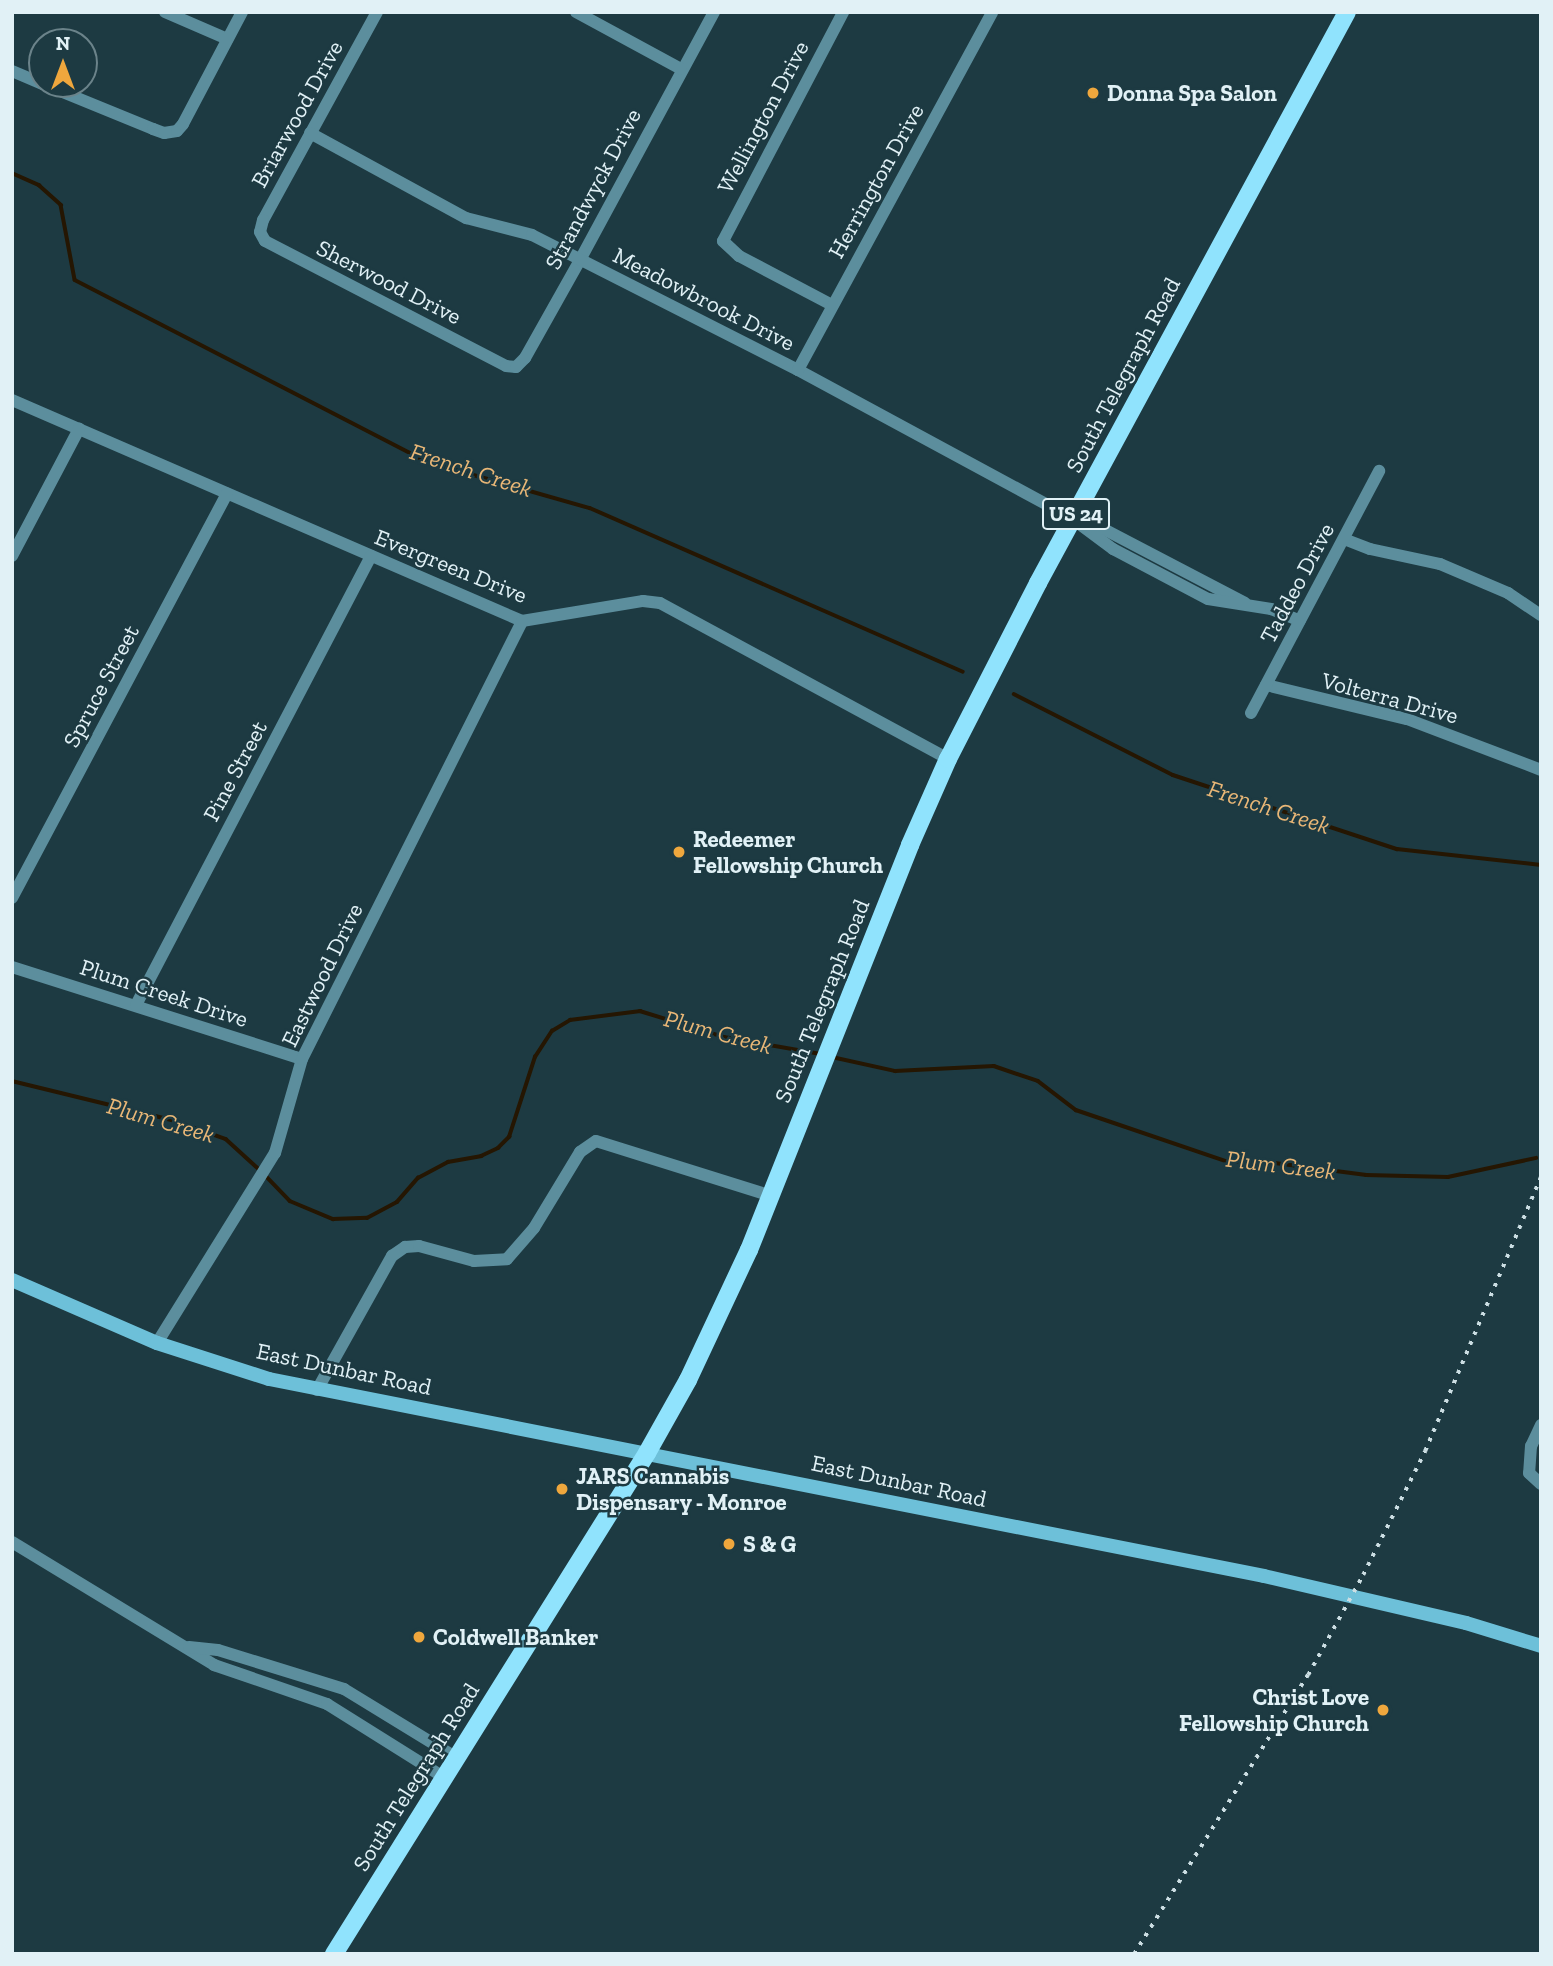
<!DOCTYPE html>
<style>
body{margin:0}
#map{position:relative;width:1553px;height:1966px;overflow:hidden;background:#1d3a42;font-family:"Zilla Slab",serif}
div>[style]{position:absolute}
.stream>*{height:3.5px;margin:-1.75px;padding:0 1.75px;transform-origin:1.75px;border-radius:1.75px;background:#251602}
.street>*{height:12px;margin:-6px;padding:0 6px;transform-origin:6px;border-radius:6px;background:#5c8e9d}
.secondary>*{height:14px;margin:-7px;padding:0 7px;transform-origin:7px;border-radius:7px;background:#6dc0d9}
.primary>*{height:18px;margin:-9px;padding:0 9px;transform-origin:9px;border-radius:9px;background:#90e3fd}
.rail>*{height:3.5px;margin-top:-1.75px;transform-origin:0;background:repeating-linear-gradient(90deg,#ccdee3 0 3.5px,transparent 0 10.5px)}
.dots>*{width:19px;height:19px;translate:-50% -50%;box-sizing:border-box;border:4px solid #1d3a42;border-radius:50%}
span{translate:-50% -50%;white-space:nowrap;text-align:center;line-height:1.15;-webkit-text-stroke:5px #1d3a42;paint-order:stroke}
.shield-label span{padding:2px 5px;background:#1d3a42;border:2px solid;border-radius:5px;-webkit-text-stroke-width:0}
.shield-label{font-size:21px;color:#e1f1f6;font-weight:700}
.poi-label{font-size:23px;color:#e1f1f6;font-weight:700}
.left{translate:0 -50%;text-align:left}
.right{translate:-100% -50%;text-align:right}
.street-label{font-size:23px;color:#e1f1f6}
.water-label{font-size:24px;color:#e9b777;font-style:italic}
.frame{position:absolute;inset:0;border:14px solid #e1f1f6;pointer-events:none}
.north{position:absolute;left:28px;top:28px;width:70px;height:70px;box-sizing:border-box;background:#1d3a42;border:2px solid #6b838a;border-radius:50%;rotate:0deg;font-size:19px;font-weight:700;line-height:28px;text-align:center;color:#e1f1f6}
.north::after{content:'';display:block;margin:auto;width:24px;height:32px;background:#efa73d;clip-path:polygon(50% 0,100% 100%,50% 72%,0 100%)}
</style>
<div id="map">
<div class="stream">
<i style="left:12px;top:173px;width:30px;rotate:24deg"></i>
<i style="left:39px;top:185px;width:30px;rotate:42deg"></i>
<i style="left:61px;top:205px;width:76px;rotate:79.4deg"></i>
<i style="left:75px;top:280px;width:397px;rotate:27.3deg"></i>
<i style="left:428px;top:462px;width:168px;rotate:15.9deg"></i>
<i style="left:590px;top:508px;width:407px;rotate:23.7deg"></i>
<i style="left:1014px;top:694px;width:178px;rotate:27deg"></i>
<i style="left:1173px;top:775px;width:236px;rotate:18.3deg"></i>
<i style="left:1397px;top:849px;width:145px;rotate:6.3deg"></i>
<i style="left:832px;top:1057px;width:65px;rotate:12.5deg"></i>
<i style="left:895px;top:1071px;width:99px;rotate:-2.9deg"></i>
<i style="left:994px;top:1066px;width:46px;rotate:18.8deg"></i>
<i style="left:1038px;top:1081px;width:48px;rotate:37.3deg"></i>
<i style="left:1076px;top:1110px;width:158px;rotate:18.8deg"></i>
<i style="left:1226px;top:1161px;width:49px;rotate:2.3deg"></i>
<i style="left:1275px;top:1163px;width:92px;rotate:7.5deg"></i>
<i style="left:1366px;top:1175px;width:82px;rotate:1.4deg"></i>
<i style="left:1448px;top:1177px;width:90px;rotate:-12.2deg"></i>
<i style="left:12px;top:1081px;width:165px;rotate:13.7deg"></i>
<i style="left:172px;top:1120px;width:57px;rotate:19.4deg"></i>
<i style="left:226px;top:1139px;width:46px;rotate:42.4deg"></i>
<i style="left:265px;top:1175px;width:36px;rotate:46deg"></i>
<i style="left:290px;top:1201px;width:47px;rotate:22.7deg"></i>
<i style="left:333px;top:1219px;width:34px;rotate:-2deg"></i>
<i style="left:367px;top:1218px;width:34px;rotate:-28deg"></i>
<i style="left:397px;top:1202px;width:32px;rotate:-49deg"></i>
<i style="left:418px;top:1178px;width:34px;rotate:-28deg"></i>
<i style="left:448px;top:1162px;width:34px;rotate:-10deg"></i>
<i style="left:481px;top:1156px;width:19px;rotate:-25deg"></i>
<i style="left:498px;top:1148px;width:16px;rotate:-45deg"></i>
<i style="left:509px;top:1137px;width:84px;rotate:-72deg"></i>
<i style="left:535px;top:1057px;width:31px;rotate:-57deg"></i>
<i style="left:552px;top:1031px;width:21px;rotate:-31deg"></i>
<i style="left:570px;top:1020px;width:71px;rotate:-7.3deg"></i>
<i style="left:640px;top:1011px;width:88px;rotate:17.2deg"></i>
<i style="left:724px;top:1037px;width:98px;rotate:9.9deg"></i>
</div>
<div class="street">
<i style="left:165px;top:12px;width:68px;rotate:23.5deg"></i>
<i style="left:377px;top:12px;width:237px;rotate:118.7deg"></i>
<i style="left:263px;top:220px;width:12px;rotate:104deg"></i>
<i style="left:260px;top:232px;width:10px;rotate:61deg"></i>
<i style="left:265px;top:241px;width:271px;rotate:27.4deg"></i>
<i style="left:506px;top:366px;width:10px;rotate:6deg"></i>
<i style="left:516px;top:367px;width:13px;rotate:-45deg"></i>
<i style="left:525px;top:358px;width:112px;rotate:-60.7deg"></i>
<i style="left:580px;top:260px;width:282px;rotate:-61.6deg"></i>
<i style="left:576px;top:12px;width:119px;rotate:28.5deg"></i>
<i style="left:12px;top:71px;width:33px;rotate:23deg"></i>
<i style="left:43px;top:84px;width:119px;rotate:22.2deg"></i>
<i style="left:153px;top:129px;width:12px;rotate:20deg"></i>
<i style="left:164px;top:133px;width:13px;rotate:-9deg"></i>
<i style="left:177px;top:131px;width:9px;rotate:-49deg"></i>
<i style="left:183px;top:124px;width:127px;rotate:-62.2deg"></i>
<i style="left:310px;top:133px;width:178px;rotate:28.6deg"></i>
<i style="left:466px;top:218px;width:68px;rotate:14.4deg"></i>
<i style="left:532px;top:235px;width:298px;rotate:26.9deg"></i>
<i style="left:798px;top:370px;width:313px;rotate:28.4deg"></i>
<i style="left:1073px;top:519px;width:24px;rotate:15deg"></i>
<i style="left:1096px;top:525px;width:168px;rotate:27.6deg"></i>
<i style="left:832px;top:305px;width:105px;rotate:-152.2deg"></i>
<i style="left:739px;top:256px;width:22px;rotate:-137deg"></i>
<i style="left:723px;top:241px;width:259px;rotate:-62.3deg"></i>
<i style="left:798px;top:370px;width:407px;rotate:-61.5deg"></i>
<i style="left:12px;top:400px;width:556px;rotate:23.43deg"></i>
<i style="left:522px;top:621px;width:123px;rotate:-9.4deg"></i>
<i style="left:643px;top:601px;width:17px;rotate:7deg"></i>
<i style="left:660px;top:603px;width:328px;rotate:28.4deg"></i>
<i style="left:1074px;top:520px;width:49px;rotate:36.6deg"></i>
<i style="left:1113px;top:549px;width:107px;rotate:27.8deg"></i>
<i style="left:1208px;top:599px;width:64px;rotate:9deg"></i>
<i style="left:1271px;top:609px;width:31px;rotate:22deg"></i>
<i style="left:1344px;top:539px;width:28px;rotate:21deg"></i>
<i style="left:1370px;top:549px;width:72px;rotate:12.1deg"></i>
<i style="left:1440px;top:564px;width:74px;rotate:23.1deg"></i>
<i style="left:1508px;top:593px;width:40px;rotate:34deg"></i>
<i style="left:12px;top:556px;width:144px;rotate:-62.2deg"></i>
<i style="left:1266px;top:685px;width:145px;rotate:13.6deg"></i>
<i style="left:1407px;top:719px;width:143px;rotate:20.8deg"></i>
<i style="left:1251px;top:713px;width:274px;rotate:-62.1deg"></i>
<i style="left:12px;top:898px;width:458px;rotate:-62deg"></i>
<i style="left:12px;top:967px;width:304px;rotate:17.6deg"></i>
<i style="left:136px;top:1005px;width:507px;rotate:-62.37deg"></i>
<i style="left:157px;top:1343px;width:224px;rotate:-58.2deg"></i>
<i style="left:275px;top:1153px;width:98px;rotate:-74deg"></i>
<i style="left:302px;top:1059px;width:490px;rotate:-63.3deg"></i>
<i style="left:317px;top:1390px;width:154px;rotate:-60.8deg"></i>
<i style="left:392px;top:1256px;width:16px;rotate:-35deg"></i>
<i style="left:405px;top:1247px;width:14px;rotate:-4deg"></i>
<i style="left:419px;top:1246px;width:57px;rotate:15.3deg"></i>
<i style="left:474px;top:1261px;width:33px;rotate:-3deg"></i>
<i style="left:507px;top:1259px;width:41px;rotate:-48.9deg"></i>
<i style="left:534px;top:1228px;width:89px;rotate:-58.8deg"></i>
<i style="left:580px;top:1152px;width:19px;rotate:-35deg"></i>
<i style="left:596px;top:1141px;width:183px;rotate:17.4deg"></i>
<i style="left:1541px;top:1425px;width:23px;rotate:115deg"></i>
<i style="left:1531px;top:1446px;width:27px;rotate:94deg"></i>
<i style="left:1529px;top:1473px;width:16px;rotate:43deg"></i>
<i style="left:12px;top:1542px;width:237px;rotate:31.3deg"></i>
<i style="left:214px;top:1665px;width:120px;rotate:19deg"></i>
<i style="left:327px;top:1704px;width:139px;rotate:32.1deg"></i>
<i style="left:189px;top:1647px;width:29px;rotate:6deg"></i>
<i style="left:218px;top:1650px;width:132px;rotate:17.2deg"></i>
<i style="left:344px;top:1689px;width:132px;rotate:31.4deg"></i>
</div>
<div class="secondary">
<i style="left:12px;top:1280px;width:158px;rotate:23.5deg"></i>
<i style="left:157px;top:1343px;width:118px;rotate:17.8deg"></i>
<i style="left:269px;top:1379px;width:1014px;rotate:11.2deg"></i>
<i style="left:1264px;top:1576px;width:207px;rotate:13.1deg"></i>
<i style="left:1466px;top:1623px;width:78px;rotate:17deg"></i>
</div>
<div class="primary">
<i style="left:334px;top:1954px;width:591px;rotate:-58deg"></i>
<i style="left:647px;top:1453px;width:84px;rotate:-60.7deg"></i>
<i style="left:688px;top:1380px;width:144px;rotate:-64.9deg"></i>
<i style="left:749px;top:1250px;width:436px;rotate:-68.3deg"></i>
<i style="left:910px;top:845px;width:94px;rotate:-66.2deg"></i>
<i style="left:948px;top:759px;width:198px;rotate:-62.9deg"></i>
<i style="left:1038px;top:583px;width:649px;rotate:-61.58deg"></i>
</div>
<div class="rail">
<i style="left:1134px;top:1954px;width:329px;rotate:-58.1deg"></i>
<i style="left:1308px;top:1675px;width:114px;rotate:-61.2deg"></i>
<i style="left:1363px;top:1575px;width:139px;rotate:-63.4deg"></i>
<i style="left:1425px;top:1451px;width:298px;rotate:-67.1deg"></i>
</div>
<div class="dots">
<i style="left:1093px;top:93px;background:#efa73d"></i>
<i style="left:679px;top:852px;background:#efa73d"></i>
<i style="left:562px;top:1489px;background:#efa73d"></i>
<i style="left:729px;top:1544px;background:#efa73d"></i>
<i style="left:419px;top:1637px;background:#efa73d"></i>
<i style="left:1383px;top:1710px;background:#efa73d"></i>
</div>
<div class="shield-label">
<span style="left:1076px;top:514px">US 24</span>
</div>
<div class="poi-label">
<span class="left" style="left:1107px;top:93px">Donna Spa Salon</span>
<span class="left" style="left:693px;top:852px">Redeemer<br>Fellowship Church</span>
<span class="left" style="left:576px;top:1489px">JARS Cannabis<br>Dispensary - Monroe</span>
<span class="left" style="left:743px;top:1544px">S &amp; G</span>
<span class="left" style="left:433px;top:1637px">Coldwell Banker</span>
<span class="right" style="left:1369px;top:1710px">Christ Love<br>Fellowship Church</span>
</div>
<div class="street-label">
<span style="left:297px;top:114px;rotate:-61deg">Briarwood Drive</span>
<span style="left:763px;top:117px;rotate:-62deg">Wellington Drive</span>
<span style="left:876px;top:181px;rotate:-61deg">Herrington Drive</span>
<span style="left:593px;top:189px;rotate:-62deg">Strandwyck Drive</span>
<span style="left:389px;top:282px;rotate:27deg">Sherwood Drive</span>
<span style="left:704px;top:299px;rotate:27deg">Meadowbrook Drive</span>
<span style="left:1123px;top:375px;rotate:-62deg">South Telegraph Road</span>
<span style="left:451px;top:566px;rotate:22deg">Evergreen Drive</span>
<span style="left:1297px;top:583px;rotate:-62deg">Taddeo Drive</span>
<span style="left:101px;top:686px;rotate:-62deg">Spruce Street</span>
<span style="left:1390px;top:698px;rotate:15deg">Volterra Drive</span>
<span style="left:235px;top:771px;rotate:-62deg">Pine Street</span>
<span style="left:322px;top:975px;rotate:-64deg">Eastwood Drive</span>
<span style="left:164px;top:993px;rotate:18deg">Plum Creek Drive</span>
<span style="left:822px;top:1001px;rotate:-68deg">South Telegraph Road</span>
<span style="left:344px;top:1369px;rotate:12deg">East Dunbar Road</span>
<span style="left:899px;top:1481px;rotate:12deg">East Dunbar Road</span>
<span style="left:416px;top:1777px;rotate:-58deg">South Telegraph Road</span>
</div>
<div class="water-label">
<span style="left:471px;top:470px;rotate:18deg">French Creek</span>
<span style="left:1269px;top:807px;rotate:18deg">French Creek</span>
<span style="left:718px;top:1032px;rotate:15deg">Plum Creek</span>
<span style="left:161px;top:1120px;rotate:16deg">Plum Creek</span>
<span style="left:1281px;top:1165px;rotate:7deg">Plum Creek</span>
</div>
<div class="frame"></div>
<div class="north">N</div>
</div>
